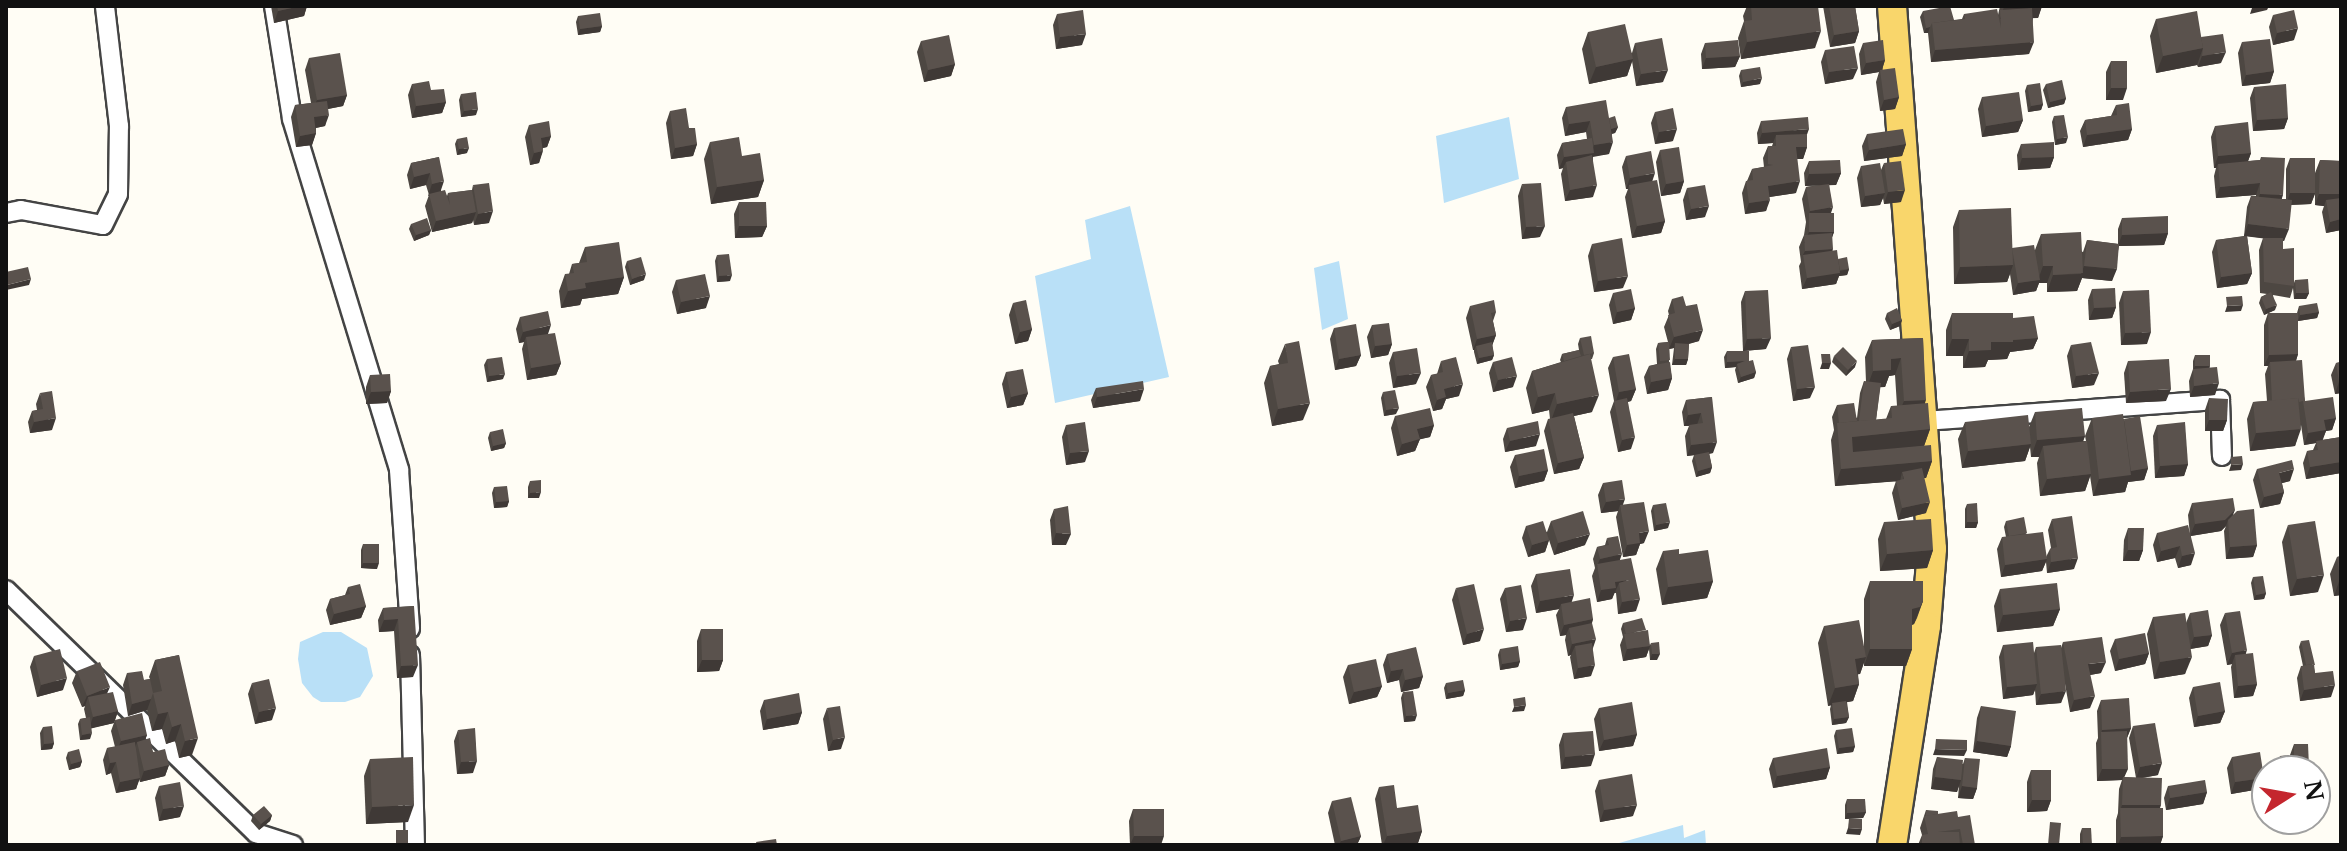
<!DOCTYPE html>
<style>
body{margin:0}
#map{position:relative;width:2347px;height:851px;overflow:hidden;background:#fffdf5;font-family:"Libre Baskerville",serif}
div>[style]{position:absolute}
.water>*{inset:0;background:#b9e0f7}
.roads{filter:drop-shadow(2px 0 #444) drop-shadow(-2px 0 #444) drop-shadow(0 2px #444) drop-shadow(0 -2px #444)}
.minor>*{height:18px;margin:-9px;padding:0 9px;transform-origin:9px;border-radius:9px;background:#fff}
.primary>*{height:28px;margin:-14px;padding:0 14px;transform-origin:14px;border-radius:14px;background:#f9d66b}
.wall>*{inset:0;background:#4d4742}
.shaded-wall>*{inset:0;background:#3f3936}
.building>*{inset:0;background:#5a524d}
span{translate:-50% -50%;white-space:nowrap;text-align:center;line-height:1.15;-webkit-text-stroke:8px #fff;paint-order:stroke}
.frame{position:absolute;inset:0;border:8px solid #111;pointer-events:none}
.north{position:absolute;left:2251px;top:755px;width:80px;height:80px;box-sizing:border-box;background:#fff;border:2px solid #a0a0a0;border-radius:50%;rotate:79deg;font-size:22px;font-weight:700;line-height:32px;text-align:center;color:#111}
.north::after{content:'';display:block;margin:auto;width:28px;height:36px;background:#c4262e;clip-path:polygon(50% 0,100% 100%,50% 72%,0 100%)}
</style>
<div id="map">
<div class="water">
<i style="clip-path:polygon(1509px 117px,1519px 179px,1444px 203px,1436px 136px)"></i>
<i style="clip-path:polygon(1130px 206px,1169px 377px,1055px 403px,1035px 276px,1091px 259px,1085px 220px)"></i>
<i style="clip-path:polygon(1339px 261px,1348px 319px,1322px 330px,1314px 268px)"></i>
<i style="clip-path:polygon(323px 632px,341px 632px,367px 648px,373px 676px,360px 697px,345px 702px,321px 702px,313px 697px,302px 683px,298px 659px,300px 642px)"></i>
<i style="clip-path:polygon(1683px 825px,1684px 838px,1705px 830px,1706px 845px,1612px 845px)"></i>
</div>
<div class="roads">
<div class="minor">
<i style="left:274px;top:6px;width:114px;rotate:80.9deg"></i>
<i style="left:292px;top:119px;width:367px;rotate:73deg"></i>
<i style="left:399px;top:470px;width:159px;rotate:86deg"></i>
<i style="left:6px;top:213px;width:15px;rotate:-11deg"></i>
<i style="left:21px;top:210px;width:83px;rotate:10.4deg"></i>
<i style="left:103px;top:225px;width:34px;rotate:-64deg"></i>
<i style="left:118px;top:194px;width:68px;rotate:-89.2deg"></i>
<i style="left:119px;top:126px;width:121px;rotate:-96.7deg"></i>
<i style="left:1924px;top:421px;width:297px;rotate:-4.1deg"></i>
<i style="left:2220px;top:400px;width:56px;rotate:88deg"></i>
<i style="left:6px;top:590px;width:349px;rotate:44.2deg"></i>
<i style="left:256px;top:833px;width:39px;rotate:18deg"></i>
<i style="left:410px;top:655px;width:190px;rotate:88.5deg"></i>
</div>
<div class="primary">
<i style="left:1892px;top:6px;width:544px;rotate:85.79deg"></i>
<i style="left:1932px;top:549px;width:77px;rotate:94.5deg"></i>
<i style="left:1926px;top:626px;width:222px;rotate:98.8deg"></i>
</div>
</div>
<div class="wall">
<i style="clip-path:polygon(271px 6px,307px 6px,304px 16px,274px 23px)"></i>
<i style="clip-path:polygon(1747px 6px,1818px 6px,1815px 48px,1741px 59px,1738px 38px,1744px 21px,1743px 16px)"></i>
<i style="clip-path:polygon(1823px 6px,1855px 6px,1859px 31px,1855px 43px,1830px 47px)"></i>
<i style="clip-path:polygon(2000px 6px,2042px 6px,2038px 18px,2033px 18px,2029px 54px,1931px 62px,1928px 33px,1924px 33px,1920px 17px,1923px 11px,1954px 20px,1962px 19px,1964px 14px,1998px 15px)"></i>
<i style="clip-path:polygon(1057px 14px,1082px 45px,1056px 49px,1053px 25px)"></i>
<i style="clip-path:polygon(2273px 15px,2294px 40px,2273px 45px,2269px 27px)"></i>
<i style="clip-path:polygon(578px 16px,602px 26px,600px 32px,578px 35px,576px 22px)"></i>
<i style="clip-path:polygon(2156px 19px,2201px 37px,2221px 63px,2198px 67px,2197px 65px,2156px 73px,2150px 36px)"></i>
<i style="clip-path:polygon(1588px 32px,1632px 53px,1635px 43px,1663px 82px,1636px 86px,1632px 61px,1627px 76px,1589px 84px,1582px 49px)"></i>
<i style="clip-path:polygon(921px 41px,955px 64px,951px 76px,924px 82px,917px 52px)"></i>
<i style="clip-path:polygon(2242px 42px,2274px 71px,2270px 83px,2242px 86px,2238px 53px)"></i>
<i style="clip-path:polygon(1705px 43px,1740px 56px,1735px 67px,1702px 69px,1701px 54px)"></i>
<i style="clip-path:polygon(1863px 43px,1885px 60px,1882px 70px,1899px 97px,1895px 109px,1880px 111px,1876px 82px,1879px 72px,1861px 75px,1859px 54px)"></i>
<i style="clip-path:polygon(1825px 50px,1853px 79px,1825px 84px,1821px 62px)"></i>
<i style="clip-path:polygon(309px 58px,347px 95px,343px 106px,328px 109px,325px 126px,316px 128px,316px 133px,312px 145px,296px 147px,291px 117px,295px 105px,311px 103px,305px 70px)"></i>
<i style="clip-path:polygon(2111px 61px,2123px 100px,2106px 100px,2106px 72px)"></i>
<i style="clip-path:polygon(1741px 70px,1760px 84px,1741px 87px,1739px 76px)"></i>
<i style="clip-path:polygon(412px 84px,431px 90px,446px 102px,442px 113px,412px 118px,408px 95px)"></i>
<i style="clip-path:polygon(2046px 84px,2066px 98px,2064px 104px,2048px 108px,2043px 90px)"></i>
<i style="clip-path:polygon(2027px 85px,2043px 104px,2041px 110px,2028px 112px,2025px 91px)"></i>
<i style="clip-path:polygon(2254px 87px,2288px 118px,2284px 129px,2253px 131px,2250px 98px)"></i>
<i style="clip-path:polygon(461px 94px,476px 115px,461px 117px,459px 100px)"></i>
<i style="clip-path:polygon(1982px 97px,2023px 120px,2018px 132px,1982px 137px,1978px 109px)"></i>
<i style="clip-path:polygon(2116px 105px,2132px 129px,2128px 140px,2083px 147px,2080px 131px,2085px 120px,2111px 116px)"></i>
<i style="clip-path:polygon(1566px 107px,1609px 118px,1618px 127px,1615px 133px,1612px 134px,1609px 154px,1593px 156px,1593px 197px,1565px 201px,1561px 174px,1563px 168px,1559px 169px,1557px 155px,1562px 143px,1587px 139px,1586px 132px,1565px 136px,1562px 118px)"></i>
<i style="clip-path:polygon(670px 111px,689px 128px,697px 144px,693px 156px,671px 159px,666px 123px)"></i>
<i style="clip-path:polygon(1655px 112px,1673px 141px,1655px 144px,1651px 123px)"></i>
<i style="clip-path:polygon(2054px 116px,2066px 143px,2055px 145px,2052px 122px)"></i>
<i style="clip-path:polygon(1761px 121px,1807px 134px,1807px 147px,1803px 159px,1797px 159px,1796px 193px,1769px 197px,1766px 211px,1745px 214px,1742px 193px,1746px 181px,1747px 181px,1752px 169px,1764px 167px,1763px 158px,1768px 146px,1772px 146px,1773px 143px,1758px 144px,1757px 133px)"></i>
<i style="clip-path:polygon(529px 125px,551px 136px,547px 147px,543px 148px,539px 163px,530px 165px,525px 137px)"></i>
<i style="clip-path:polygon(2215px 126px,2251px 153px,2248px 161px,2260px 160px,2261px 157px,2282px 199px,2286px 199px,2286px 169px,2290px 158px,2315px 173px,2320px 160px,2341px 161px,2341px 230px,2326px 233px,2322px 212px,2324px 206px,2315px 205px,2315px 194px,2311px 204px,2291px 205px,2284px 241px,2283px 240px,2283px 249px,2294px 283px,2295px 280px,2309px 293px,2306px 299px,2294px 299px,2293px 288px,2290px 298px,2273px 295px,2275px 310px,2264px 315px,2259px 303px,2261px 297px,2267px 294px,2260px 293px,2259px 250px,2263px 238px,2247px 236px,2252px 273px,2247px 284px,2217px 288px,2212px 252px,2216px 240px,2244px 236px,2247px 207px,2251px 196px,2256px 196px,2256px 195px,2216px 198px,2214px 176px,2216px 168px,2214px 168px,2211px 137px)"></i>
<i style="clip-path:polygon(1867px 134px,1906px 144px,1902px 156px,1864px 161px,1862px 146px)"></i>
<i style="clip-path:polygon(457px 139px,467px 153px,457px 155px,455px 144px)"></i>
<i style="clip-path:polygon(710px 142px,764px 180px,758px 197px,711px 204px,704px 159px)"></i>
<i style="clip-path:polygon(2021px 144px,2054px 157px,2050px 168px,2018px 170px,2017px 155px)"></i>
<i style="clip-path:polygon(1660px 150px,1684px 181px,1680px 193px,1661px 196px,1656px 162px)"></i>
<i style="clip-path:polygon(1626px 156px,1652px 181px,1665px 221px,1661px 233px,1632px 238px,1625px 197px,1628px 189px,1626px 189px,1622px 167px)"></i>
<i style="clip-path:polygon(439px 157px,441px 191px,447px 196px,448px 193px,472px 190px,473px 185px,489px 223px,474px 225px,473px 220px,472px 223px,432px 232px,425px 206px,429px 195px,426px 185px,410px 189px,407px 175px,411px 163px)"></i>
<i style="clip-path:polygon(1809px 161px,1841px 173px,1836px 185px,1829px 185px,1831px 213px,1834px 232px,1832px 237px,1832px 250px,1838px 259px,1849px 269px,1847px 275px,1839px 276px,1836px 284px,1802px 289px,1799px 266px,1801px 262px,1799px 247px,1804px 235px,1806px 222px,1802px 199px,1806px 187px,1819px 185px,1805px 186px,1804px 173px)"></i>
<i style="clip-path:polygon(1884px 163px,1901px 202px,1884px 204px,1883px 198px,1880px 205px,1861px 207px,1857px 178px,1861px 166px,1881px 170px)"></i>
<i style="clip-path:polygon(1522px 184px,1540px 237px,1522px 239px,1518px 196px)"></i>
<i style="clip-path:polygon(1687px 188px,1705px 217px,1686px 220px,1683px 200px)"></i>
<i style="clip-path:polygon(739px 202px,767px 226px,762px 237px,735px 238px,734px 214px)"></i>
<i style="clip-path:polygon(1959px 210px,2012px 248px,2035px 250px,2041px 234px,2083px 252px,2087px 240px,2118px 244px,2118px 229px,2122px 218px,2168px 233px,2164px 245px,2119px 246px,2112px 281px,2082px 278px,2077px 291px,2047px 292px,2047px 283px,2039px 283px,2036px 291px,2013px 295px,2010px 274px,2007px 282px,1954px 284px,1953px 227px)"></i>
<i style="clip-path:polygon(411px 224px,431px 230px,429px 235px,414px 241px,409px 229px)"></i>
<i style="clip-path:polygon(1592px 244px,1623px 288px,1594px 292px,1588px 256px)"></i>
<i style="clip-path:polygon(585px 247px,624px 277px,618px 294px,582px 299px,580px 305px,561px 308px,559px 291px,565px 274px,569px 274px,572px 264px,579px 263px)"></i>
<i style="clip-path:polygon(717px 255px,730px 281px,717px 282px,715px 261px)"></i>
<i style="clip-path:polygon(627px 261px,644px 280px,630px 285px,625px 267px)"></i>
<i style="clip-path:polygon(676px 280px,706px 308px,677px 314px,672px 292px)"></i>
<i style="clip-path:polygon(2092px 289px,2116px 307px,2112px 318px,2089px 320px,2088px 300px)"></i>
<i style="clip-path:polygon(1745px 291px,1766px 349px,1743px 351px,1741px 302px)"></i>
<i style="clip-path:polygon(2123px 291px,2147px 344px,2121px 345px,2119px 303px)"></i>
<i style="clip-path:polygon(1613px 293px,1635px 308px,1631px 320px,1613px 324px,1609px 305px)"></i>
<i style="clip-path:polygon(1672px 299px,1686px 306px,1699px 341px,1689px 344px,1688px 359px,1686px 365px,1672px 365px,1674px 348px,1669px 349px,1669px 362px,1672px 378px,1668px 390px,1647px 394px,1644px 377px,1649px 366px,1657px 364px,1656px 349px,1658px 343px,1668px 342px,1664px 327px,1669px 315px,1668px 311px)"></i>
<i style="clip-path:polygon(1013px 303px,1032px 329px,1028px 341px,1015px 344px,1009px 315px)"></i>
<i style="clip-path:polygon(1470px 306px,1496px 312px,1493px 321px,1496px 335px,1492px 345px,1494px 355px,1492px 360px,1477px 364px,1474px 352px,1474px 350px,1473px 350px,1466px 318px)"></i>
<i style="clip-path:polygon(2299px 306px,2319px 312px,2317px 318px,2298px 321px,2298px 354px,2296px 361px,2305px 401px,2336px 418px,2332px 430px,2326px 431px,2322px 440px,2341px 437px,2341px 473px,2306px 479px,2303px 463px,2307px 451px,2313px 450px,2316px 443px,2304px 445px,2301px 425px,2295px 446px,2250px 451px,2247px 419px,2253px 402px,2267px 401px,2265px 374px,2268px 366px,2264px 366px,2264px 325px,2268px 313px,2297px 313px)"></i>
<i style="clip-path:polygon(1887px 313px,1902px 320px,1900px 326px,1890px 330px,1885px 319px)"></i>
<i style="clip-path:polygon(1952px 313px,2013px 318px,2038px 338px,2033px 349px,2010px 352px,2007px 359px,1988px 360px,1985px 367px,1963px 368px,1963px 356px,1946px 356px,1946px 330px)"></i>
<i style="clip-path:polygon(520px 317px,548px 334px,561px 363px,556px 375px,527px 380px,522px 349px,524px 342px,519px 343px,516px 329px)"></i>
<i style="clip-path:polygon(1372px 325px,1392px 344px,1388px 355px,1371px 358px,1367px 337px)"></i>
<i style="clip-path:polygon(1334px 328px,1361px 355px,1356px 366px,1335px 370px,1330px 339px)"></i>
<i style="clip-path:polygon(1580px 338px,1594px 353px,1592px 359px,1591px 359px,1592px 412px,1574px 416px,1584px 457px,1579px 469px,1554px 474px,1544px 431px,1548px 419px,1550px 419px,1549px 410px,1532px 414px,1526px 388px,1532px 371px,1561px 362px,1560px 360px,1562px 354px,1579px 350px,1578px 344px)"></i>
<i style="clip-path:polygon(evenodd,1923px 338px,1925px 403px,1930px 429px,1924px 446px,1932px 461px,1926px 478px,1924px 478px,1926px 513px,1898px 520px,1892px 493px,1896px 481px,1897px 481px,1835px 486px,1831px 440px,1834px 430px,1832px 417px,1837px 405px,1857px 418px,1860px 393px,1864px 381px,1866px 382px,1865px 357px,1872px 340px,1923px 338px,1895px 375px,1897px 406px,1891px 406px,1886px 419px,1876px 420px,1880px 387px,1885px 387px,1889px 376px,1895px 375px)"></i>
<i style="clip-path:polygon(1285px 344px,1303px 420px,1272px 426px,1264px 383px,1270px 366px,1279px 364px,1278px 361px)"></i>
<i style="clip-path:polygon(2071px 345px,2094px 385px,2072px 388px,2067px 356px)"></i>
<i style="clip-path:polygon(1791px 347px,1810px 398px,1793px 401px,1787px 359px)"></i>
<i style="clip-path:polygon(1727px 351px,1749px 361px,1756px 372px,1754px 378px,1738px 383px,1735px 370px,1736px 367px,1725px 368px,1724px 357px)"></i>
<i style="clip-path:polygon(1393px 352px,1416px 384px,1393px 388px,1389px 363px)"></i>
<i style="clip-path:polygon(2195px 355px,2210px 368px,2215px 395px,2190px 397px,2189px 381px,2193px 369px,2193px 361px)"></i>
<i style="clip-path:polygon(1834px 356px,1855px 367px,1846px 376px,1832px 362px)"></i>
<i style="clip-path:polygon(1613px 357px,1636px 389px,1631px 401px,1628px 402px,1631px 449px,1618px 452px,1610px 412px,1614px 401px,1608px 368px)"></i>
<i style="clip-path:polygon(487px 359px,503px 379px,487px 382px,484px 365px)"></i>
<i style="clip-path:polygon(1441px 361px,1459px 396px,1446px 399px,1442px 409px,1433px 411px,1426px 387px,1431px 375px,1437px 374px)"></i>
<i style="clip-path:polygon(2128px 361px,2166px 401px,2126px 403px,2124px 373px)"></i>
<i style="clip-path:polygon(1493px 362px,1513px 387px,1493px 392px,1489px 373px)"></i>
<i style="clip-path:polygon(2341px 362px,2341px 393px,2335px 394px,2331px 375px,2336px 363px)"></i>
<i style="clip-path:polygon(1006px 372px,1028px 393px,1023px 405px,1007px 408px,1002px 384px)"></i>
<i style="clip-path:polygon(370px 375px,391px 391px,387px 403px,366px 404px,366px 387px)"></i>
<i style="clip-path:polygon(1096px 388px,1140px 401px,1093px 408px,1091px 400px)"></i>
<i style="clip-path:polygon(1383px 392px,1396px 414px,1384px 416px,1381px 398px)"></i>
<i style="clip-path:polygon(40px 393px,52px 430px,30px 433px,28px 422px,32px 411px,37px 410px,36px 404px)"></i>
<i style="clip-path:polygon(1712px 397px,1713px 453px,1709px 454px,1712px 467px,1710px 473px,1696px 477px,1692px 461px,1694px 455px,1687px 456px,1685px 436px,1689px 426px,1684px 426px,1682px 412px,1686px 400px)"></i>
<i style="clip-path:polygon(2209px 398px,2227px 420px,2223px 431px,2205px 431px,2205px 410px)"></i>
<i style="clip-path:polygon(2035px 412px,2085px 436px,2083px 441px,2086px 441px,2085px 436px,2092px 418px,2124px 419px,2148px 468px,2144px 480px,2128px 482px,2125px 492px,2093px 496px,2090px 476px,2085px 491px,2040px 496px,2037px 463px,2039px 457px,2031px 457px,2030px 447px,2025px 461px,1962px 468px,1958px 439px,1965px 422px,2029px 427px)"></i>
<i style="clip-path:polygon(1395px 416px,1434px 425px,1430px 437px,1420px 439px,1415px 451px,1397px 456px,1391px 428px)"></i>
<i style="clip-path:polygon(1066px 425px,1085px 462px,1066px 465px,1062px 437px)"></i>
<i style="clip-path:polygon(2157px 425px,2188px 464px,2184px 476px,2155px 478px,2153px 436px)"></i>
<i style="clip-path:polygon(1507px 428px,1536px 446px,1505px 452px,1503px 439px)"></i>
<i style="clip-path:polygon(490px 432px,506px 443px,504px 448px,491px 451px,488px 438px)"></i>
<i style="clip-path:polygon(1515px 455px,1548px 470px,1544px 481px,1515px 488px,1510px 467px)"></i>
<i style="clip-path:polygon(2257px 469px,2290px 481px,2282px 483px,2284px 492px,2280px 504px,2260px 508px,2253px 480px)"></i>
<i style="clip-path:polygon(530px 481px,539px 498px,528px 498px,528px 487px)"></i>
<i style="clip-path:polygon(1603px 483px,1623px 505px,1644px 543px,1640px 544px,1636px 555px,1623px 557px,1616px 517px,1618px 511px,1601px 513px,1598px 495px)"></i>
<i style="clip-path:polygon(494px 487px,509px 501px,507px 507px,494px 508px,492px 493px)"></i>
<i style="clip-path:polygon(2192px 503px,2233px 514px,2257px 545px,2253px 557px,2226px 559px,2224px 531px,2226px 526px,2221px 531px,2191px 536px,2191px 565px,2178px 568px,2175px 558px,2157px 562px,2153px 545px,2157px 533px,2190px 535px,2188px 515px)"></i>
<i style="clip-path:polygon(1967px 504px,1978px 522px,1976px 528px,1965px 528px,1965px 509px)"></i>
<i style="clip-path:polygon(1653px 505px,1668px 528px,1654px 531px,1651px 511px)"></i>
<i style="clip-path:polygon(1054px 509px,1066px 545px,1052px 545px,1050px 520px)"></i>
<i style="clip-path:polygon(2052px 519px,2074px 569px,2047px 573px,2046px 562px,2042px 571px,2001px 577px,1997px 549px,2002px 537px,2006px 537px,2004px 527px,2006px 521px,2027px 534px,2046px 557px,2050px 549px,2051px 548px,2048px 530px)"></i>
<i style="clip-path:polygon(1551px 521px,1585px 545px,1554px 555px,1549px 540px,1545px 552px,1528px 557px,1522px 538px,1526px 526px,1547px 532px)"></i>
<i style="clip-path:polygon(1884px 522px,1933px 550px,1927px 568px,1880px 571px,1878px 539px)"></i>
<i style="clip-path:polygon(2288px 525px,2318px 592px,2290px 596px,2282px 542px)"></i>
<i style="clip-path:polygon(2128px 528px,2143px 550px,2139px 561px,2123px 561px,2124px 540px)"></i>
<i style="clip-path:polygon(1607px 538px,1620px 560px,1636px 611px,1618px 614px,1616px 593px,1614px 593px,1612px 599px,1597px 602px,1592px 576px,1595px 568px,1593px 559px,1597px 547px,1605px 545px)"></i>
<i style="clip-path:polygon(363px 544px,377px 569px,361px 568px,361px 550px)"></i>
<i style="clip-path:polygon(1663px 551px,1679px 554px,1713px 581px,1707px 598px,1662px 605px,1656px 569px)"></i>
<i style="clip-path:polygon(2341px 556px,2341px 595px,2334px 596px,2330px 574px,2337px 557px)"></i>
<i style="clip-path:polygon(1536px 574px,1593px 619px,1592px 623px,1592px 648px,1591px 676px,1574px 679px,1570px 657px,1571px 655px,1568px 656px,1565px 640px,1566px 635px,1560px 636px,1556px 615px,1559px 609px,1536px 613px,1531px 586px)"></i>
<i style="clip-path:polygon(2253px 577px,2266px 593px,2264px 599px,2254px 600px,2251px 583px)"></i>
<i style="clip-path:polygon(1870px 581px,1923px 601px,1917px 618px,1914px 624px,1912px 625px,1912px 649px,1906px 666px,1864px 666px,1864px 662px,1860px 674px,1858px 674px,1859px 684px,1853px 701px,1847px 702px,1849px 717px,1846px 723px,1832px 725px,1830px 709px,1831px 705px,1828px 706px,1818px 643px,1824px 626px,1864px 648px,1864px 599px)"></i>
<i style="clip-path:polygon(348px 587px,366px 606px,361px 618px,330px 625px,326px 610px,330px 599px,345px 595px)"></i>
<i style="clip-path:polygon(1456px 588px,1480px 641px,1463px 645px,1452px 600px)"></i>
<i style="clip-path:polygon(1505px 588px,1523px 630px,1506px 632px,1500px 599px)"></i>
<i style="clip-path:polygon(2000px 589px,2060px 609px,2053px 626px,1997px 632px,1994px 606px)"></i>
<i style="clip-path:polygon(414px 606px,413px 677px,397px 678px,394px 631px,379px 632px,378px 620px,383px 608px)"></i>
<i style="clip-path:polygon(2190px 613px,2212px 635px,2208px 646px,2190px 649px,2185px 674px,2154px 679px,2147px 634px,2153px 617px,2186px 623px)"></i>
<i style="clip-path:polygon(2225px 613px,2246px 654px,2257px 684px,2253px 696px,2234px 698px,2231px 667px,2232px 664px,2227px 665px,2220px 625px)"></i>
<i style="clip-path:polygon(1623px 623px,1650px 645px,1651px 643px,1657px 660px,1650px 660px,1649px 649px,1646px 657px,1623px 661px,1620px 645px,1623px 637px,1621px 629px)"></i>
<i style="clip-path:polygon(701px 629px,723px 660px,719px 671px,697px 672px,697px 641px)"></i>
<i style="clip-path:polygon(2115px 639px,2149px 653px,2145px 664px,2115px 671px,2110px 651px)"></i>
<i style="clip-path:polygon(2301px 641px,2314px 668px,2315px 673px,2331px 697px,2300px 701px,2297px 678px,2301px 666px,2303px 666px,2299px 647px)"></i>
<i style="clip-path:polygon(2063px 642px,2101px 673px,2090px 675px,2090px 708px,2070px 712px,2065px 684px,2061px 703px,2036px 705px,2035px 690px,2033px 695px,2003px 699px,1999px 657px,2003px 645px,2034px 653px,2036px 647px,2061px 648px)"></i>
<i style="clip-path:polygon(1500px 649px,1520px 661px,1518px 667px,1500px 670px,1498px 655px)"></i>
<i style="clip-path:polygon(1387px 654px,1423px 676px,1419px 688px,1401px 692px,1399px 680px,1387px 683px,1383px 665px)"></i>
<i style="clip-path:polygon(179px 655px,192px 755px,179px 758px,175px 741px,166px 744px,162px 729px,152px 731px,147px 710px,128px 716px,123px 685px,127px 673px,144px 680px,150px 679px,149px 677px,155px 660px)"></i>
<i style="clip-path:polygon(34px 656px,63px 690px,37px 697px,30px 667px)"></i>
<i style="clip-path:polygon(1348px 665px,1382px 686px,1377px 697px,1349px 704px,1343px 677px)"></i>
<i style="clip-path:polygon(77px 671px,107px 693px,118px 711px,114px 723px,91px 728px,90px 739px,80px 740px,78px 724px,80px 719px,86px 718px,84px 709px,85px 706px,82px 707px,72px 683px)"></i>
<i style="clip-path:polygon(252px 683px,272px 720px,255px 724px,248px 694px)"></i>
<i style="clip-path:polygon(1446px 683px,1465px 690px,1463px 696px,1446px 699px,1444px 688px)"></i>
<i style="clip-path:polygon(2193px 687px,2225px 711px,2220px 723px,2194px 727px,2189px 698px)"></i>
<i style="clip-path:polygon(1403px 692px,1415px 721px,1404px 722px,1401px 698px)"></i>
<i style="clip-path:polygon(764px 700px,802px 712px,798px 724px,763px 730px,760px 711px)"></i>
<i style="clip-path:polygon(2101px 700px,2131px 728px,2127px 738px,2124px 777px,2136px 778px,2129px 738px,2133px 726px,2158px 775px,2142px 778px,2160px 808px,2163px 836px,2160px 845px,2116px 845px,2116px 820px,2118px 813px,2119px 789px,2122px 780px,2097px 781px,2096px 743px,2098px 738px,2097px 711px)"></i>
<i style="clip-path:polygon(1981px 706px,2011px 746px,2007px 757px,1973px 752px,1977px 718px)"></i>
<i style="clip-path:polygon(827px 708px,841px 749px,828px 751px,823px 719px)"></i>
<i style="clip-path:polygon(1599px 708px,1637px 734px,1633px 746px,1599px 751px,1594px 719px)"></i>
<i style="clip-path:polygon(115px 720px,147px 735px,145px 739px,153px 752px,169px 765px,165px 776px,140px 782px,139px 779px,136px 789px,116px 793px,111px 773px,106px 775px,103px 760px,107px 748px,115px 747px,111px 731px)"></i>
<i style="clip-path:polygon(43px 727px,54px 743px,52px 749px,41px 750px,40px 733px)"></i>
<i style="clip-path:polygon(458px 730px,473px 773px,457px 774px,454px 741px)"></i>
<i style="clip-path:polygon(1836px 730px,1855px 746px,1853px 752px,1837px 754px,1834px 736px)"></i>
<i style="clip-path:polygon(1563px 733px,1591px 766px,1561px 769px,1559px 745px)"></i>
<i style="clip-path:polygon(2294px 744px,2309px 767px,2307px 771px,2280px 771px,2278px 762px,2280px 756px,2290px 759px,2290px 755px)"></i>
<i style="clip-path:polygon(68px 752px,82px 761px,80px 767px,69px 770px,66px 758px)"></i>
<i style="clip-path:polygon(1937px 757px,1963px 764px,1965px 758px,1977px 788px,1973px 799px,1958px 798px,1959px 785px,1957px 792px,1931px 789px,1933px 769px)"></i>
<i style="clip-path:polygon(2232px 757px,2264px 778px,2260px 789px,2231px 794px,2227px 768px)"></i>
<i style="clip-path:polygon(1773px 758px,1830px 767px,1826px 779px,1773px 788px,1769px 769px)"></i>
<i style="clip-path:polygon(370px 759px,408px 822px,366px 824px,364px 776px)"></i>
<i style="clip-path:polygon(2031px 770px,2051px 800px,2047px 811px,2027px 812px,2027px 782px)"></i>
<i style="clip-path:polygon(1599px 780px,1633px 816px,1600px 822px,1595px 791px)"></i>
<i style="clip-path:polygon(159px 786px,180px 817px,159px 821px,155px 798px)"></i>
<i style="clip-path:polygon(2168px 786px,2207px 792px,2203px 804px,2166px 810px,2164px 798px)"></i>
<i style="clip-path:polygon(1379px 787px,1397px 808px,1422px 831px,1418px 843px,1401px 845px,1382px 845px,1375px 799px)"></i>
<i style="clip-path:polygon(1847px 799px,1866px 812px,1863px 818px,1845px 819px,1845px 805px)"></i>
<i style="clip-path:polygon(1332px 801px,1361px 836px,1357px 845px,1335px 845px,1328px 813px)"></i>
<i style="clip-path:polygon(1133px 809px,1161px 845px,1130px 845px,1129px 821px)"></i>
<i style="clip-path:polygon(1926px 810px,1938px 814px,1958px 817px,1975px 845px,1918px 845px,1922px 835px,1920px 828px)"></i>
<i style="clip-path:polygon(253px 815px,272px 815px,270px 821px,259px 830px,251px 821px)"></i>
<i style="clip-path:polygon(2082px 828px,2092px 845px,2080px 845px,2080px 834px)"></i>
</div>
<div class="shaded-wall">
<i style="clip-path:polygon(301px 6px,307px 6px,304px 16px,274px 23px,278px 11px)"></i>
<i style="clip-path:polygon(2042px 6px,2038px 18px,2000px 19px,2004px 7px)"></i>
<i style="clip-path:polygon(2262px 6px,2269px 6px,2267px 10px,2250px 14px,2252px 8px)"></i>
<i style="clip-path:polygon(602px 26px,600px 32px,578px 35px,580px 29px)"></i>
<i style="clip-path:polygon(1930px 27px,1928px 33px,1924px 33px,1926px 28px)"></i>
<i style="clip-path:polygon(2298px 28px,2294px 40px,2273px 45px,2277px 33px)"></i>
<i style="clip-path:polygon(1821px 31px,1815px 48px,1741px 59px,1747px 42px)"></i>
<i style="clip-path:polygon(1859px 31px,1855px 43px,1830px 47px,1834px 35px)"></i>
<i style="clip-path:polygon(1086px 34px,1082px 45px,1056px 49px,1060px 37px)"></i>
<i style="clip-path:polygon(2034px 42px,2029px 54px,1931px 62px,1935px 50px)"></i>
<i style="clip-path:polygon(2203px 48px,2197px 65px,2156px 73px,2163px 56px)"></i>
<i style="clip-path:polygon(2226px 52px,2221px 63px,2198px 67px,2202px 56px)"></i>
<i style="clip-path:polygon(1740px 56px,1735px 67px,1702px 69px,1706px 58px)"></i>
<i style="clip-path:polygon(1633px 59px,1627px 76px,1589px 84px,1596px 67px)"></i>
<i style="clip-path:polygon(1885px 60px,1881px 72px,1880px 70px,1879px 72px,1861px 75px,1866px 63px)"></i>
<i style="clip-path:polygon(955px 64px,951px 76px,924px 82px,928px 70px)"></i>
<i style="clip-path:polygon(1858px 68px,1853px 79px,1825px 84px,1829px 72px)"></i>
<i style="clip-path:polygon(1668px 70px,1663px 82px,1636px 86px,1641px 74px)"></i>
<i style="clip-path:polygon(2274px 71px,2270px 83px,2242px 86px,2246px 75px)"></i>
<i style="clip-path:polygon(1762px 78px,1760px 84px,1741px 87px,1743px 82px)"></i>
<i style="clip-path:polygon(2111px 88px,2127px 88px,2123px 100px,2106px 100px)"></i>
<i style="clip-path:polygon(347px 95px,343px 106px,312px 112px,317px 100px)"></i>
<i style="clip-path:polygon(1899px 97px,1895px 109px,1880px 111px,1884px 100px)"></i>
<i style="clip-path:polygon(2066px 98px,2064px 104px,2048px 108px,2050px 102px)"></i>
<i style="clip-path:polygon(446px 102px,442px 113px,412px 118px,416px 106px)"></i>
<i style="clip-path:polygon(2043px 104px,2041px 110px,2028px 112px,2031px 106px)"></i>
<i style="clip-path:polygon(478px 109px,476px 115px,461px 117px,464px 111px)"></i>
<i style="clip-path:polygon(329px 115px,325px 126px,310px 129px,314px 117px)"></i>
<i style="clip-path:polygon(2288px 118px,2284px 129px,2253px 131px,2257px 120px)"></i>
<i style="clip-path:polygon(2023px 120px,2018px 132px,1982px 137px,1986px 126px)"></i>
<i style="clip-path:polygon(1590px 121px,1586px 132px,1565px 136px,1569px 124px)"></i>
<i style="clip-path:polygon(1618px 127px,1615px 133px,1609px 134px,1611px 129px)"></i>
<i style="clip-path:polygon(1677px 129px,1673px 141px,1655px 144px,1659px 132px)"></i>
<i style="clip-path:polygon(1809px 129px,1805px 140px,1776px 135px,1773px 143px,1758px 144px,1762px 133px)"></i>
<i style="clip-path:polygon(2132px 129px,2128px 140px,2083px 147px,2087px 135px)"></i>
<i style="clip-path:polygon(316px 133px,312px 145px,296px 147px,300px 136px)"></i>
<i style="clip-path:polygon(551px 136px,547px 147px,537px 149px,541px 138px)"></i>
<i style="clip-path:polygon(2068px 137px,2066px 143px,2055px 145px,2057px 139px)"></i>
<i style="clip-path:polygon(1613px 142px,1609px 154px,1566px 162px,1563px 168px,1559px 169px,1564px 157px,1591px 153px,1594px 145px)"></i>
<i style="clip-path:polygon(697px 144px,693px 156px,671px 159px,675px 148px)"></i>
<i style="clip-path:polygon(1906px 144px,1902px 156px,1864px 161px,1869px 150px)"></i>
<i style="clip-path:polygon(1796px 147px,1807px 147px,1803px 159px,1792px 159px)"></i>
<i style="clip-path:polygon(469px 148px,467px 153px,457px 155px,459px 149px)"></i>
<i style="clip-path:polygon(543px 151px,539px 163px,530px 165px,534px 153px)"></i>
<i style="clip-path:polygon(2251px 153px,2247px 164px,2218px 164px,2216px 168px,2214px 168px,2218px 156px)"></i>
<i style="clip-path:polygon(2054px 157px,2050px 168px,2018px 170px,2022px 158px)"></i>
<i style="clip-path:polygon(430px 173px,426px 185px,410px 189px,414px 177px)"></i>
<i style="clip-path:polygon(1655px 173px,1651px 185px,1629px 185px,1628px 189px,1626px 189px,1630px 178px)"></i>
<i style="clip-path:polygon(1841px 173px,1836px 185px,1805px 186px,1809px 174px)"></i>
<i style="clip-path:polygon(764px 180px,758px 197px,711px 204px,717px 187px)"></i>
<i style="clip-path:polygon(444px 181px,440px 193px,428px 196px,432px 184px)"></i>
<i style="clip-path:polygon(1684px 181px,1680px 193px,1661px 196px,1666px 184px)"></i>
<i style="clip-path:polygon(1800px 181px,1796px 193px,1763px 198px,1768px 186px)"></i>
<i style="clip-path:polygon(2260px 183px,2256px 195px,2216px 198px,2220px 187px)"></i>
<i style="clip-path:polygon(1597px 185px,1593px 197px,1565px 201px,1570px 190px)"></i>
<i style="clip-path:polygon(1905px 190px,1901px 202px,1884px 204px,1888px 192px)"></i>
<i style="clip-path:polygon(1885px 193px,1880px 205px,1861px 207px,1865px 196px)"></i>
<i style="clip-path:polygon(2290px 193px,2315px 193px,2311px 204px,2286px 205px)"></i>
<i style="clip-path:polygon(2260px 194px,2283px 195px,2279px 207px,2256px 206px)"></i>
<i style="clip-path:polygon(2319px 194px,2341px 194px,2341px 206px,2326px 200px,2324px 206px,2315px 205px)"></i>
<i style="clip-path:polygon(1770px 200px,1766px 211px,1745px 214px,1749px 203px)"></i>
<i style="clip-path:polygon(1709px 206px,1705px 217px,1686px 220px,1691px 209px)"></i>
<i style="clip-path:polygon(1833px 207px,1829px 219px,1809px 215px,1810px 211px)"></i>
<i style="clip-path:polygon(493px 211px,489px 223px,474px 225px,478px 214px)"></i>
<i style="clip-path:polygon(476px 212px,472px 223px,432px 232px,436px 221px)"></i>
<i style="clip-path:polygon(2341px 219px,2341px 230px,2326px 233px,2330px 222px)"></i>
<i style="clip-path:polygon(1665px 221px,1661px 233px,1632px 238px,1637px 226px)"></i>
<i style="clip-path:polygon(2248px 224px,2289px 229px,2284px 241px,2244px 236px)"></i>
<i style="clip-path:polygon(739px 226px,767px 226px,762px 237px,735px 238px)"></i>
<i style="clip-path:polygon(1545px 226px,1540px 237px,1522px 239px,1526px 227px)"></i>
<i style="clip-path:polygon(431px 230px,429px 235px,414px 241px,416px 235px)"></i>
<i style="clip-path:polygon(1809px 232px,1834px 232px,1830px 243px,1804px 243px)"></i>
<i style="clip-path:polygon(2168px 233px,2164px 245px,2118px 246px,2122px 235px)"></i>
<i style="clip-path:polygon(1833px 249px,1829px 260px,1803px 255px,1805px 251px)"></i>
<i style="clip-path:polygon(2013px 265px,2007px 282px,1954px 284px,1960px 267px)"></i>
<i style="clip-path:polygon(2043px 266px,2053px 266px,2047px 283px,2039px 283px,2036px 291px,2013px 295px,2018px 283px,2038px 280px)"></i>
<i style="clip-path:polygon(2084px 266px,2117px 269px,2112px 281px,2082px 278px,2077px 291px,2047px 292px,2053px 275px,2081px 274px)"></i>
<i style="clip-path:polygon(1849px 269px,1847px 275px,1839px 276px,1836px 284px,1802px 289px,1807px 278px)"></i>
<i style="clip-path:polygon(2252px 273px,2247px 284px,2217px 288px,2221px 277px)"></i>
<i style="clip-path:polygon(646px 274px,644px 280px,630px 285px,632px 279px)"></i>
<i style="clip-path:polygon(732px 275px,730px 281px,717px 282px,719px 276px)"></i>
<i style="clip-path:polygon(1628px 276px,1623px 288px,1594px 292px,1598px 281px)"></i>
<i style="clip-path:polygon(624px 277px,618px 294px,582px 299px,580px 305px,561px 308px,568px 291px,585px 283px)"></i>
<i style="clip-path:polygon(31px 279px,29px 285px,6px 290px,7px 285px)"></i>
<i style="clip-path:polygon(2296px 293px,2309px 293px,2306px 299px,2294px 299px)"></i>
<i style="clip-path:polygon(710px 296px,706px 308px,677px 314px,681px 302px)"></i>
<i style="clip-path:polygon(2243px 305px,2241px 311px,2225px 312px,2227px 306px)"></i>
<i style="clip-path:polygon(2277px 305px,2275px 310px,2264px 315px,2266px 309px)"></i>
<i style="clip-path:polygon(2116px 307px,2112px 318px,2089px 320px,2094px 308px)"></i>
<i style="clip-path:polygon(1635px 308px,1631px 320px,1613px 324px,1617px 312px)"></i>
<i style="clip-path:polygon(2319px 312px,2317px 318px,2298px 321px,2300px 315px)"></i>
<i style="clip-path:polygon(1902px 320px,1900px 326px,1890px 330px,1892px 324px)"></i>
<i style="clip-path:polygon(551px 325px,547px 337px,526px 337px,524px 342px,519px 343px,523px 332px)"></i>
<i style="clip-path:polygon(1032px 329px,1028px 341px,1015px 344px,1020px 332px)"></i>
<i style="clip-path:polygon(1703px 330px,1699px 341px,1675px 347px,1675px 343px,1674px 348px,1669px 349px,1674px 337px)"></i>
<i style="clip-path:polygon(2151px 332px,2147px 344px,2121px 345px,2125px 333px)"></i>
<i style="clip-path:polygon(1496px 335px,1492px 346px,1476px 346px,1474px 350px,1473px 350px,1477px 339px)"></i>
<i style="clip-path:polygon(1771px 338px,1766px 349px,1743px 351px,1747px 339px)"></i>
<i style="clip-path:polygon(2038px 338px,2033px 349px,2010px 352px,2007px 359px,1988px 360px,1985px 367px,1963px 368px,1969px 351px,1991px 342px)"></i>
<i style="clip-path:polygon(1952px 339px,1969px 339px,1963px 356px,1946px 356px)"></i>
<i style="clip-path:polygon(1392px 344px,1388px 355px,1371px 358px,1375px 346px)"></i>
<i style="clip-path:polygon(2298px 354px,2294px 366px,2270px 362px,2268px 366px,2264px 366px,2269px 355px)"></i>
<i style="clip-path:polygon(1361px 355px,1356px 366px,1335px 370px,1339px 359px)"></i>
<i style="clip-path:polygon(1494px 355px,1492px 360px,1477px 364px,1479px 358px)"></i>
<i style="clip-path:polygon(1901px 358px,1895px 375px,1889px 376px,1885px 387px,1867px 388px,1873px 371px,1891px 359px)"></i>
<i style="clip-path:polygon(1675px 359px,1688px 359px,1686px 365px,1672px 365px)"></i>
<i style="clip-path:polygon(1745px 361px,1737px 364px,1736px 367px,1725px 368px,1727px 362px)"></i>
<i style="clip-path:polygon(1857px 361px,1855px 367px,1846px 376px,1848px 370px)"></i>
<i style="clip-path:polygon(561px 363px,556px 375px,527px 380px,531px 368px)"></i>
<i style="clip-path:polygon(1822px 363px,1831px 363px,1829px 369px,1820px 369px)"></i>
<i style="clip-path:polygon(2195px 366px,2210px 366px,2208px 372px,2193px 371px)"></i>
<i style="clip-path:polygon(1756px 372px,1754px 378px,1738px 383px,1741px 377px)"></i>
<i style="clip-path:polygon(1421px 373px,1416px 384px,1393px 388px,1397px 376px)"></i>
<i style="clip-path:polygon(2099px 373px,2094px 385px,2072px 388px,2076px 376px)"></i>
<i style="clip-path:polygon(505px 374px,503px 379px,487px 382px,489px 376px)"></i>
<i style="clip-path:polygon(1517px 376px,1513px 387px,1493px 392px,1498px 380px)"></i>
<i style="clip-path:polygon(1672px 378px,1668px 390px,1647px 394px,1651px 382px)"></i>
<i style="clip-path:polygon(2339px 382px,2341px 382px,2341px 393px,2335px 394px)"></i>
<i style="clip-path:polygon(2219px 383px,2215px 395px,2190px 397px,2194px 386px)"></i>
<i style="clip-path:polygon(1463px 384px,1459px 396px,1446px 399px,1442px 409px,1433px 411px,1437px 400px,1444px 389px)"></i>
<i style="clip-path:polygon(1815px 387px,1810px 398px,1793px 401px,1797px 389px)"></i>
<i style="clip-path:polygon(1144px 389px,1140px 401px,1093px 408px,1097px 397px)"></i>
<i style="clip-path:polygon(1636px 389px,1631px 401px,1615px 404px,1619px 392px)"></i>
<i style="clip-path:polygon(2171px 389px,2166px 401px,2126px 403px,2130px 392px)"></i>
<i style="clip-path:polygon(391px 391px,387px 403px,366px 404px,371px 392px)"></i>
<i style="clip-path:polygon(1028px 393px,1023px 405px,1007px 408px,1011px 397px)"></i>
<i style="clip-path:polygon(1555px 393px,1549px 410px,1532px 414px,1538px 397px)"></i>
<i style="clip-path:polygon(1599px 395px,1592px 412px,1551px 421px,1557px 404px)"></i>
<i style="clip-path:polygon(1926px 400px,1920px 417px,1897px 418px,1904px 401px)"></i>
<i style="clip-path:polygon(1310px 403px,1303px 420px,1272px 426px,1278px 409px)"></i>
<i style="clip-path:polygon(1399px 408px,1396px 414px,1384px 416px,1386px 410px)"></i>
<i style="clip-path:polygon(1701px 413px,1697px 425px,1684px 426px,1688px 415px)"></i>
<i style="clip-path:polygon(56px 418px,52px 430px,30px 433px,34px 422px)"></i>
<i style="clip-path:polygon(2336px 418px,2332px 430px,2326px 431px,2322px 442px,2304px 445px,2308px 433px,2324px 420px)"></i>
<i style="clip-path:polygon(2209px 420px,2227px 420px,2223px 431px,2205px 431px)"></i>
<i style="clip-path:polygon(1434px 425px,1430px 437px,1413px 441px,1417px 429px)"></i>
<i style="clip-path:polygon(1930px 429px,1924px 446px,1845px 454px,1852px 437px)"></i>
<i style="clip-path:polygon(2301px 429px,2295px 446px,2250px 451px,2256px 433px)"></i>
<i style="clip-path:polygon(1540px 434px,1536px 446px,1505px 452px,1510px 441px)"></i>
<i style="clip-path:polygon(2085px 436px,2079px 453px,2043px 446px,2039px 457px,2031px 457px,2037px 440px)"></i>
<i style="clip-path:polygon(1635px 437px,1631px 449px,1618px 452px,1622px 440px)"></i>
<i style="clip-path:polygon(1420px 439px,1415px 451px,1397px 456px,1402px 444px)"></i>
<i style="clip-path:polygon(1717px 442px,1713px 453px,1687px 456px,1691px 445px)"></i>
<i style="clip-path:polygon(506px 443px,504px 448px,491px 451px,493px 446px)"></i>
<i style="clip-path:polygon(2031px 444px,2025px 461px,1962px 468px,1968px 451px)"></i>
<i style="clip-path:polygon(1089px 451px,1085px 462px,1066px 465px,1070px 453px)"></i>
<i style="clip-path:polygon(1584px 457px,1579px 469px,1554px 474px,1558px 463px)"></i>
<i style="clip-path:polygon(1932px 461px,1926px 478px,1904px 480px,1902px 472px,1900px 481px,1835px 486px,1841px 469px)"></i>
<i style="clip-path:polygon(2341px 462px,2341px 473px,2306px 479px,2310px 467px)"></i>
<i style="clip-path:polygon(2188px 464px,2184px 476px,2155px 478px,2160px 466px)"></i>
<i style="clip-path:polygon(2243px 464px,2241px 470px,2229px 471px,2231px 465px)"></i>
<i style="clip-path:polygon(1712px 467px,1710px 473px,1696px 477px,1698px 471px)"></i>
<i style="clip-path:polygon(2148px 468px,2144px 480px,2128px 482px,2125px 492px,2093px 496px,2099px 479px,2128px 471px)"></i>
<i style="clip-path:polygon(2294px 469px,2290px 481px,2275px 485px,2279px 473px)"></i>
<i style="clip-path:polygon(1548px 470px,1544px 481px,1515px 488px,1519px 476px)"></i>
<i style="clip-path:polygon(2091px 474px,2085px 491px,2040px 496px,2047px 479px)"></i>
<i style="clip-path:polygon(541px 492px,539px 498px,528px 498px,530px 493px)"></i>
<i style="clip-path:polygon(2284px 492px,2280px 504px,2260px 508px,2264px 497px)"></i>
<i style="clip-path:polygon(1625px 499px,1621px 510px,1620px 505px,1618px 511px,1601px 513px,1606px 502px)"></i>
<i style="clip-path:polygon(509px 501px,507px 507px,494px 508px,496px 502px)"></i>
<i style="clip-path:polygon(1930px 502px,1926px 513px,1898px 520px,1902px 508px)"></i>
<i style="clip-path:polygon(2235px 510px,2230px 522px,2228px 520px,2226px 526px,2221px 531px,2190px 536px,2195px 524px)"></i>
<i style="clip-path:polygon(1670px 522px,1668px 528px,1654px 531px,1656px 525px)"></i>
<i style="clip-path:polygon(1967px 522px,1978px 522px,1976px 528px,1965px 528px)"></i>
<i style="clip-path:polygon(1649px 531px,1644px 543px,1640px 544px,1636px 555px,1623px 557px,1627px 545px,1639px 533px)"></i>
<i style="clip-path:polygon(1056px 533px,1071px 534px,1066px 545px,1052px 545px)"></i>
<i style="clip-path:polygon(1590px 534px,1585px 545px,1554px 555px,1558px 543px)"></i>
<i style="clip-path:polygon(1549px 540px,1545px 552px,1528px 557px,1532px 545px)"></i>
<i style="clip-path:polygon(2257px 545px,2253px 557px,2226px 559px,2230px 547px)"></i>
<i style="clip-path:polygon(2180px 546px,2175px 558px,2157px 562px,2161px 551px)"></i>
<i style="clip-path:polygon(1933px 550px,1927px 568px,1880px 571px,1887px 554px)"></i>
<i style="clip-path:polygon(2128px 550px,2143px 550px,2139px 561px,2123px 561px)"></i>
<i style="clip-path:polygon(2195px 553px,2191px 565px,2178px 568px,2182px 556px)"></i>
<i style="clip-path:polygon(1622px 554px,1618px 565px,1597px 566px,1600px 559px)"></i>
<i style="clip-path:polygon(2078px 558px,2074px 569px,2047px 573px,2051px 562px)"></i>
<i style="clip-path:polygon(2047px 559px,2042px 571px,2001px 577px,2005px 565px)"></i>
<i style="clip-path:polygon(363px 563px,379px 563px,377px 569px,361px 568px)"></i>
<i style="clip-path:polygon(2324px 575px,2318px 592px,2290px 596px,2297px 579px)"></i>
<i style="clip-path:polygon(2340px 579px,2341px 595px,2334px 596px)"></i>
<i style="clip-path:polygon(1629px 580px,1619px 583px,1612px 599px,1597px 602px,1601px 590px,1615px 582px)"></i>
<i style="clip-path:polygon(1713px 581px,1707px 598px,1662px 605px,1668px 587px)"></i>
<i style="clip-path:polygon(2266px 593px,2264px 599px,2254px 600px,2256px 595px)"></i>
<i style="clip-path:polygon(1574px 595px,1570px 607px,1561px 604px,1559px 609px,1536px 613px,1540px 601px)"></i>
<i style="clip-path:polygon(1640px 599px,1636px 611px,1618px 614px,1622px 602px)"></i>
<i style="clip-path:polygon(1923px 601px,1914px 624px,1906px 627px,1912px 609px)"></i>
<i style="clip-path:polygon(366px 606px,361px 618px,330px 625px,334px 614px)"></i>
<i style="clip-path:polygon(2060px 609px,2053px 626px,1997px 632px,2003px 615px)"></i>
<i style="clip-path:polygon(1527px 618px,1523px 630px,1506px 632px,1510px 621px)"></i>
<i style="clip-path:polygon(398px 619px,394px 631px,379px 632px,384px 620px)"></i>
<i style="clip-path:polygon(1593px 619px,1589px 631px,1569px 628px,1566px 635px,1560px 636px,1564px 625px)"></i>
<i style="clip-path:polygon(1484px 629px,1480px 641px,1463px 645px,1467px 634px)"></i>
<i style="clip-path:polygon(2212px 635px,2208px 646px,2190px 649px,2194px 637px)"></i>
<i style="clip-path:polygon(1596px 639px,1592px 651px,1575px 646px,1571px 655px,1568px 656px,1572px 644px)"></i>
<i style="clip-path:polygon(1650px 646px,1646px 657px,1623px 661px,1627px 649px)"></i>
<i style="clip-path:polygon(1870px 649px,1912px 649px,1906px 666px,1864px 666px)"></i>
<i style="clip-path:polygon(2247px 650px,2243px 662px,2235px 655px,2232px 664px,2227px 665px,2232px 653px)"></i>
<i style="clip-path:polygon(2149px 653px,2145px 664px,2115px 671px,2119px 659px)"></i>
<i style="clip-path:polygon(1652px 654px,1660px 654px,1657px 660px,1650px 660px)"></i>
<i style="clip-path:polygon(1866px 657px,1860px 674px,1849px 676px,1855px 659px)"></i>
<i style="clip-path:polygon(2192px 657px,2185px 674px,2154px 679px,2160px 662px)"></i>
<i style="clip-path:polygon(702px 660px,723px 660px,719px 671px,697px 672px)"></i>
<i style="clip-path:polygon(1520px 661px,1518px 667px,1500px 670px,1502px 664px)"></i>
<i style="clip-path:polygon(2106px 662px,2101px 673px,2084px 676px,2088px 664px)"></i>
<i style="clip-path:polygon(418px 665px,413px 677px,397px 678px,401px 666px)"></i>
<i style="clip-path:polygon(1595px 665px,1591px 676px,1574px 679px,1578px 668px)"></i>
<i style="clip-path:polygon(1403px 669px,1399px 680px,1387px 683px,1391px 671px)"></i>
<i style="clip-path:polygon(1423px 676px,1419px 688px,1401px 692px,1405px 680px)"></i>
<i style="clip-path:polygon(67px 678px,63px 690px,37px 697px,41px 685px)"></i>
<i style="clip-path:polygon(1859px 684px,1853px 701px,1828px 706px,1835px 688px)"></i>
<i style="clip-path:polygon(2037px 684px,2033px 695px,2003px 699px,2007px 687px)"></i>
<i style="clip-path:polygon(2257px 684px,2253px 696px,2234px 698px,2238px 686px)"></i>
<i style="clip-path:polygon(2335px 685px,2331px 697px,2300px 701px,2304px 690px)"></i>
<i style="clip-path:polygon(1382px 686px,1377px 697px,1349px 704px,1354px 692px)"></i>
<i style="clip-path:polygon(110px 687px,105px 698px,88px 697px,85px 706px,82px 707px,87px 696px)"></i>
<i style="clip-path:polygon(1465px 690px,1463px 696px,1446px 699px,1448px 693px)"></i>
<i style="clip-path:polygon(2066px 691px,2061px 703px,2036px 705px,2041px 694px)"></i>
<i style="clip-path:polygon(2095px 696px,2090px 708px,2070px 712px,2074px 700px)"></i>
<i style="clip-path:polygon(151px 699px,147px 710px,128px 716px,132px 704px)"></i>
<i style="clip-path:polygon(1526px 705px,1524px 711px,1512px 712px,1514px 707px)"></i>
<i style="clip-path:polygon(276px 708px,272px 720px,255px 724px,259px 712px)"></i>
<i style="clip-path:polygon(118px 711px,114px 723px,89px 729px,93px 717px)"></i>
<i style="clip-path:polygon(2225px 711px,2220px 723px,2194px 727px,2198px 716px)"></i>
<i style="clip-path:polygon(168px 712px,162px 729px,152px 731px,158px 714px)"></i>
<i style="clip-path:polygon(802px 712px,798px 724px,763px 730px,767px 719px)"></i>
<i style="clip-path:polygon(1417px 715px,1415px 721px,1404px 722px,1406px 716px)"></i>
<i style="clip-path:polygon(1849px 717px,1846px 723px,1832px 725px,1834px 719px)"></i>
<i style="clip-path:polygon(181px 724px,175px 741px,166px 744px,172px 727px)"></i>
<i style="clip-path:polygon(2131px 728px,2126px 740px,2101px 735px,2102px 730px)"></i>
<i style="clip-path:polygon(92px 733px,90px 739px,80px 740px,82px 735px)"></i>
<i style="clip-path:polygon(1637px 734px,1633px 746px,1599px 751px,1604px 740px)"></i>
<i style="clip-path:polygon(147px 735px,143px 746px,137px 742px,135px 748px,116px 753px,121px 741px)"></i>
<i style="clip-path:polygon(845px 737px,841px 749px,828px 751px,833px 740px)"></i>
<i style="clip-path:polygon(198px 738px,192px 755px,179px 758px,185px 741px)"></i>
<i style="clip-path:polygon(1977px 741px,2011px 746px,2007px 757px,1973px 752px)"></i>
<i style="clip-path:polygon(54px 743px,52px 749px,41px 750px,44px 744px)"></i>
<i style="clip-path:polygon(1855px 746px,1853px 752px,1837px 754px,1839px 748px)"></i>
<i style="clip-path:polygon(1935px 749px,1967px 750px,1964px 756px,1933px 755px)"></i>
<i style="clip-path:polygon(1595px 754px,1591px 766px,1561px 769px,1565px 757px)"></i>
<i style="clip-path:polygon(82px 761px,80px 767px,69px 770px,71px 764px)"></i>
<i style="clip-path:polygon(477px 761px,473px 773px,457px 774px,461px 762px)"></i>
<i style="clip-path:polygon(116px 762px,111px 773px,106px 775px,110px 763px)"></i>
<i style="clip-path:polygon(2162px 763px,2158px 775px,2136px 779px,2140px 767px)"></i>
<i style="clip-path:polygon(169px 765px,165px 776px,140px 782px,144px 771px)"></i>
<i style="clip-path:polygon(1830px 767px,1826px 779px,1773px 788px,1777px 776px)"></i>
<i style="clip-path:polygon(2294px 767px,2309px 767px,2307px 771px,2292px 771px)"></i>
<i style="clip-path:polygon(2102px 769px,2128px 769px,2123px 780px,2123px 777px,2122px 780px,2097px 781px)"></i>
<i style="clip-path:polygon(1935px 777px,1961px 780px,1957px 792px,1931px 789px)"></i>
<i style="clip-path:polygon(140px 778px,136px 789px,116px 793px,120px 782px)"></i>
<i style="clip-path:polygon(2264px 778px,2260px 789px,2231px 794px,2235px 782px)"></i>
<i style="clip-path:polygon(1962px 786px,1977px 788px,1973px 799px,1958px 798px)"></i>
<i style="clip-path:polygon(2207px 792px,2203px 804px,2166px 810px,2170px 798px)"></i>
<i style="clip-path:polygon(2032px 800px,2051px 800px,2047px 811px,2027px 812px)"></i>
<i style="clip-path:polygon(414px 805px,408px 822px,366px 824px,372px 807px)"></i>
<i style="clip-path:polygon(1637px 805px,1633px 816px,1600px 822px,1604px 810px)"></i>
<i style="clip-path:polygon(2122px 805px,2161px 805px,2157px 817px,2120px 811px)"></i>
<i style="clip-path:polygon(184px 806px,180px 817px,159px 821px,163px 809px)"></i>
<i style="clip-path:polygon(1866px 812px,1863px 818px,1845px 819px,1847px 813px)"></i>
<i style="clip-path:polygon(272px 815px,270px 821px,259px 830px,261px 824px)"></i>
<i style="clip-path:polygon(1848px 828px,1862px 829px,1860px 835px,1846px 834px)"></i>
<i style="clip-path:polygon(1422px 831px,1418px 843px,1401px 845px,1383px 845px,1387px 836px)"></i>
<i style="clip-path:polygon(1134px 836px,1164px 836px,1161px 845px,1130px 845px)"></i>
<i style="clip-path:polygon(1361px 836px,1357px 845px,1339px 845px,1341px 841px)"></i>
<i style="clip-path:polygon(2163px 836px,2160px 845px,2118px 845px,2121px 837px)"></i>
</div>
<div class="building">
<i style="clip-path:polygon(277px 6px,301px 6px,278px 11px)"></i>
<i style="clip-path:polygon(1751px 6px,1818px 6px,1821px 31px,1747px 42px,1744px 21px,1752px 20px)"></i>
<i style="clip-path:polygon(1829px 6px,1855px 6px,1859px 31px,1834px 35px)"></i>
<i style="clip-path:polygon(1950px 6px,1954px 20px,1932px 23px,1930px 27px,1926px 28px,1923px 11px)"></i>
<i style="clip-path:polygon(2004px 6px,2042px 6px,2004px 7px)"></i>
<i style="clip-path:polygon(2032px 8px,2034px 42px,1935px 50px,1932px 23px,1965px 19px,1964px 14px,1997px 9px,2001px 28px,2000px 10px)"></i>
<i style="clip-path:polygon(1083px 10px,1086px 34px,1060px 37px,1057px 14px)"></i>
<i style="clip-path:polygon(2294px 10px,2298px 28px,2277px 33px,2273px 15px)"></i>
<i style="clip-path:polygon(2197px 11px,2203px 48px,2163px 56px,2156px 19px)"></i>
<i style="clip-path:polygon(600px 13px,602px 26px,580px 29px,578px 16px)"></i>
<i style="clip-path:polygon(1625px 24px,1633px 59px,1596px 67px,1588px 32px)"></i>
<i style="clip-path:polygon(2223px 34px,2226px 52px,2202px 56px,2203px 48px,2201px 37px)"></i>
<i style="clip-path:polygon(949px 35px,955px 64px,928px 70px,921px 41px)"></i>
<i style="clip-path:polygon(1662px 38px,1668px 70px,1641px 74px,1635px 43px)"></i>
<i style="clip-path:polygon(2270px 39px,2274px 71px,2246px 75px,2242px 42px)"></i>
<i style="clip-path:polygon(1738px 40px,1740px 56px,1706px 58px,1705px 43px)"></i>
<i style="clip-path:polygon(1883px 40px,1885px 60px,1866px 63px,1863px 43px)"></i>
<i style="clip-path:polygon(1854px 46px,1858px 68px,1829px 72px,1825px 50px)"></i>
<i style="clip-path:polygon(340px 53px,347px 95px,317px 100px,309px 58px)"></i>
<i style="clip-path:polygon(2111px 61px,2127px 61px,2127px 88px,2111px 88px)"></i>
<i style="clip-path:polygon(1760px 67px,1762px 78px,1743px 82px,1741px 70px)"></i>
<i style="clip-path:polygon(1895px 68px,1899px 97px,1884px 100px,1880px 70px)"></i>
<i style="clip-path:polygon(2062px 80px,2066px 98px,2050px 102px,2046px 84px)"></i>
<i style="clip-path:polygon(429px 81px,431px 90px,444px 89px,446px 102px,416px 106px,412px 84px)"></i>
<i style="clip-path:polygon(2040px 83px,2043px 104px,2031px 106px,2027px 85px)"></i>
<i style="clip-path:polygon(2286px 84px,2288px 118px,2257px 120px,2254px 87px)"></i>
<i style="clip-path:polygon(476px 92px,478px 109px,464px 111px,461px 94px)"></i>
<i style="clip-path:polygon(2019px 92px,2023px 120px,1986px 126px,1982px 97px)"></i>
<i style="clip-path:polygon(1606px 100px,1613px 142px,1594px 145px,1590px 121px,1569px 124px,1566px 107px)"></i>
<i style="clip-path:polygon(327px 101px,329px 115px,314px 117px,316px 133px,300px 136px,295px 105px)"></i>
<i style="clip-path:polygon(2129px 103px,2132px 129px,2087px 135px,2085px 120px,2117px 115px,2116px 105px)"></i>
<i style="clip-path:polygon(686px 108px,689px 128px,695px 128px,697px 144px,675px 148px,670px 111px)"></i>
<i style="clip-path:polygon(1673px 108px,1677px 129px,1659px 132px,1655px 112px)"></i>
<i style="clip-path:polygon(2064px 115px,2068px 137px,2057px 139px,2054px 116px)"></i>
<i style="clip-path:polygon(1615px 116px,1618px 127px,1611px 129px,1609px 118px)"></i>
<i style="clip-path:polygon(1808px 117px,1809px 129px,1762px 133px,1761px 121px)"></i>
<i style="clip-path:polygon(549px 121px,551px 136px,541px 138px,543px 151px,534px 153px,529px 125px)"></i>
<i style="clip-path:polygon(2248px 122px,2251px 153px,2218px 156px,2215px 126px)"></i>
<i style="clip-path:polygon(1903px 129px,1906px 144px,1869px 150px,1867px 134px)"></i>
<i style="clip-path:polygon(1807px 134px,1807px 147px,1796px 147px,1800px 181px,1768px 186px,1770px 200px,1749px 203px,1746px 181px,1753px 180px,1752px 169px,1773px 165px,1768px 164px,1768px 146px,1776px 146px,1776px 135px)"></i>
<i style="clip-path:polygon(467px 137px,469px 148px,459px 149px,457px 139px)"></i>
<i style="clip-path:polygon(739px 137px,742px 156px,760px 153px,764px 180px,717px 187px,710px 142px)"></i>
<i style="clip-path:polygon(1592px 138px,1594px 153px,1564px 157px,1562px 143px)"></i>
<i style="clip-path:polygon(2054px 142px,2054px 157px,2022px 158px,2021px 144px)"></i>
<i style="clip-path:polygon(1679px 147px,1684px 181px,1666px 184px,1660px 150px)"></i>
<i style="clip-path:polygon(1651px 151px,1655px 173px,1630px 178px,1626px 156px)"></i>
<i style="clip-path:polygon(1592px 155px,1597px 185px,1570px 190px,1566px 162px)"></i>
<i style="clip-path:polygon(439px 157px,444px 181px,432px 184px,430px 173px,414px 177px,411px 163px)"></i>
<i style="clip-path:polygon(2261px 157px,2285px 158px,2283px 195px,2260px 194px,2260px 183px,2220px 187px,2218px 164px,2261px 160px)"></i>
<i style="clip-path:polygon(2290px 158px,2315px 158px,2315px 193px,2290px 193px)"></i>
<i style="clip-path:polygon(1840px 160px,1841px 173px,1809px 174px,1809px 161px)"></i>
<i style="clip-path:polygon(2320px 160px,2341px 161px,2341px 194px,2319px 194px)"></i>
<i style="clip-path:polygon(1901px 161px,1905px 190px,1888px 192px,1884px 163px)"></i>
<i style="clip-path:polygon(1880px 163px,1885px 193px,1865px 196px,1861px 166px)"></i>
<i style="clip-path:polygon(1657px 180px,1665px 221px,1637px 226px,1629px 185px)"></i>
<i style="clip-path:polygon(489px 183px,493px 211px,478px 214px,473px 185px)"></i>
<i style="clip-path:polygon(1541px 183px,1545px 226px,1526px 227px,1522px 184px)"></i>
<i style="clip-path:polygon(1829px 184px,1833px 207px,1810px 211px,1806px 187px)"></i>
<i style="clip-path:polygon(1705px 185px,1709px 206px,1691px 209px,1687px 188px)"></i>
<i style="clip-path:polygon(445px 190px,450px 205px,448px 193px,472px 190px,476px 212px,436px 221px,429px 194px)"></i>
<i style="clip-path:polygon(2251px 196px,2292px 200px,2289px 229px,2248px 224px)"></i>
<i style="clip-path:polygon(2341px 198px,2341px 219px,2330px 222px,2326px 200px)"></i>
<i style="clip-path:polygon(739px 202px,766px 202px,767px 226px,739px 226px)"></i>
<i style="clip-path:polygon(2011px 208px,2013px 265px,1960px 267px,1959px 210px)"></i>
<i style="clip-path:polygon(1809px 213px,1834px 213px,1834px 232px,1809px 232px)"></i>
<i style="clip-path:polygon(2168px 216px,2168px 233px,2122px 235px,2122px 218px)"></i>
<i style="clip-path:polygon(427px 218px,431px 230px,416px 235px,411px 224px)"></i>
<i style="clip-path:polygon(2081px 232px,2083px 273px,2053px 275px,2053px 266px,2043px 266px,2041px 234px)"></i>
<i style="clip-path:polygon(1832px 233px,1833px 249px,1805px 251px,1804px 235px)"></i>
<i style="clip-path:polygon(2247px 236px,2252px 273px,2221px 277px,2216px 240px)"></i>
<i style="clip-path:polygon(1622px 238px,1628px 276px,1598px 281px,1592px 244px)"></i>
<i style="clip-path:polygon(2263px 238px,2283px 238px,2283px 249px,2294px 248px,2294px 286px,2264px 282px)"></i>
<i style="clip-path:polygon(2087px 240px,2119px 244px,2117px 269px,2084px 266px)"></i>
<i style="clip-path:polygon(619px 242px,624px 277px,585px 283px,586px 288px,568px 291px,565px 274px,574px 273px,572px 264px,587px 262px,585px 247px)"></i>
<i style="clip-path:polygon(2034px 245px,2040px 280px,2018px 283px,2012px 248px)"></i>
<i style="clip-path:polygon(1837px 250px,1840px 273px,1807px 278px,1803px 255px)"></i>
<i style="clip-path:polygon(729px 254px,732px 275px,719px 276px,717px 255px)"></i>
<i style="clip-path:polygon(641px 257px,646px 274px,632px 279px,627px 261px)"></i>
<i style="clip-path:polygon(1847px 257px,1849px 269px,1840px 270px,1838px 259px)"></i>
<i style="clip-path:polygon(28px 267px,31px 279px,7px 285px,6px 272px)"></i>
<i style="clip-path:polygon(705px 274px,710px 296px,681px 302px,676px 280px)"></i>
<i style="clip-path:polygon(2308px 279px,2309px 293px,2296px 293px,2295px 280px)"></i>
<i style="clip-path:polygon(2115px 288px,2116px 307px,2094px 308px,2092px 289px)"></i>
<i style="clip-path:polygon(1631px 289px,1635px 308px,1617px 312px,1613px 293px)"></i>
<i style="clip-path:polygon(1768px 290px,1771px 338px,1747px 339px,1745px 291px)"></i>
<i style="clip-path:polygon(2149px 290px,2151px 332px,2125px 333px,2123px 291px)"></i>
<i style="clip-path:polygon(2271px 292px,2277px 305px,2266px 309px,2261px 297px)"></i>
<i style="clip-path:polygon(1683px 296px,1686px 306px,1697px 304px,1703px 330px,1674px 337px,1668px 315px,1675px 313px,1672px 299px)"></i>
<i style="clip-path:polygon(2242px 296px,2243px 305px,2227px 306px,2226px 297px)"></i>
<i style="clip-path:polygon(1026px 300px,1032px 329px,1020px 332px,1013px 303px)"></i>
<i style="clip-path:polygon(1494px 300px,1496px 312px,1491px 313px,1496px 335px,1477px 339px,1470px 306px)"></i>
<i style="clip-path:polygon(2317px 303px,2319px 312px,2300px 315px,2299px 306px)"></i>
<i style="clip-path:polygon(1897px 308px,1902px 320px,1892px 324px,1887px 313px)"></i>
<i style="clip-path:polygon(548px 311px,551px 325px,523px 332px,520px 317px)"></i>
<i style="clip-path:polygon(1952px 313px,2013px 313px,2013px 342px,1991px 342px,1991px 350px,1969px 351px,1969px 339px,1952px 339px)"></i>
<i style="clip-path:polygon(2268px 313px,2298px 313px,2298px 354px,2269px 355px)"></i>
<i style="clip-path:polygon(2034px 316px,2038px 338px,2013px 340px,2013px 318px)"></i>
<i style="clip-path:polygon(1389px 323px,1392px 344px,1375px 346px,1372px 325px)"></i>
<i style="clip-path:polygon(1356px 324px,1361px 355px,1339px 359px,1334px 328px)"></i>
<i style="clip-path:polygon(555px 333px,561px 363px,531px 368px,526px 337px)"></i>
<i style="clip-path:polygon(1591px 336px,1594px 353px,1584px 355px,1580px 338px)"></i>
<i style="clip-path:polygon(1923px 338px,1926px 400px,1904px 401px,1901px 358px,1891px 359px,1891px 370px,1873px 371px,1872px 340px)"></i>
<i style="clip-path:polygon(1299px 341px,1310px 403px,1278px 409px,1270px 366px,1288px 363px,1285px 344px)"></i>
<i style="clip-path:polygon(1492px 342px,1494px 355px,1479px 358px,1476px 346px)"></i>
<i style="clip-path:polygon(1669px 342px,1670px 360px,1660px 361px,1658px 343px)"></i>
<i style="clip-path:polygon(2091px 342px,2099px 373px,2076px 376px,2071px 345px)"></i>
<i style="clip-path:polygon(1675px 343px,1689px 344px,1688px 359px,1675px 359px)"></i>
<i style="clip-path:polygon(1808px 345px,1815px 387px,1797px 389px,1791px 347px)"></i>
<i style="clip-path:polygon(1843px 347px,1857px 361px,1848px 370px,1834px 356px)"></i>
<i style="clip-path:polygon(1417px 348px,1421px 373px,1397px 376px,1393px 352px)"></i>
<i style="clip-path:polygon(1579px 350px,1581px 356px,1564px 361px,1562px 354px)"></i>
<i style="clip-path:polygon(1727px 351px,1749px 351px,1749px 361px,1753px 360px,1756px 372px,1741px 377px,1737px 364px,1745px 361px,1727px 362px)"></i>
<i style="clip-path:polygon(1590px 354px,1599px 395px,1557px 404px,1555px 393px,1538px 397px,1532px 371px)"></i>
<i style="clip-path:polygon(1629px 354px,1636px 389px,1619px 392px,1613px 357px)"></i>
<i style="clip-path:polygon(1821px 354px,1830px 354px,1831px 363px,1822px 363px)"></i>
<i style="clip-path:polygon(2195px 355px,2210px 355px,2210px 366px,2195px 366px)"></i>
<i style="clip-path:polygon(502px 357px,505px 374px,489px 376px,487px 359px)"></i>
<i style="clip-path:polygon(1456px 357px,1463px 384px,1444px 389px,1446px 397px,1437px 400px,1431px 375px,1443px 372px,1441px 361px)"></i>
<i style="clip-path:polygon(1512px 357px,1517px 376px,1498px 380px,1493px 362px)"></i>
<i style="clip-path:polygon(2169px 359px,2171px 389px,2130px 392px,2128px 361px)"></i>
<i style="clip-path:polygon(2302px 360px,2305px 401px,2333px 397px,2336px 418px,2324px 420px,2326px 430px,2308px 433px,2303px 401px,2299px 402px,2298px 398px,2272px 401px,2270px 362px)"></i>
<i style="clip-path:polygon(1670px 362px,1672px 378px,1651px 382px,1649px 366px)"></i>
<i style="clip-path:polygon(2341px 362px,2341px 382px,2339px 382px,2336px 363px)"></i>
<i style="clip-path:polygon(2217px 367px,2219px 383px,2194px 386px,2193px 369px)"></i>
<i style="clip-path:polygon(1023px 369px,1028px 393px,1011px 397px,1006px 372px)"></i>
<i style="clip-path:polygon(390px 374px,391px 391px,371px 392px,370px 375px)"></i>
<i style="clip-path:polygon(1143px 381px,1144px 389px,1097px 397px,1096px 388px)"></i>
<i style="clip-path:polygon(1864px 381px,1881px 383px,1876px 420px,1859px 421px)"></i>
<i style="clip-path:polygon(1395px 390px,1399px 408px,1386px 410px,1383px 392px)"></i>
<i style="clip-path:polygon(52px 391px,56px 418px,34px 422px,32px 411px,43px 409px,40px 393px)"></i>
<i style="clip-path:polygon(1712px 397px,1717px 442px,1691px 445px,1689px 425px,1703px 423px,1701px 413px,1688px 415px,1686px 400px)"></i>
<i style="clip-path:polygon(1627px 398px,1635px 437px,1622px 440px,1614px 401px)"></i>
<i style="clip-path:polygon(2209px 398px,2228px 399px,2227px 420px,2209px 420px)"></i>
<i style="clip-path:polygon(2298px 398px,2301px 429px,2256px 433px,2253px 402px)"></i>
<i style="clip-path:polygon(1854px 403px,1857px 421px,1839px 423px,1837px 405px)"></i>
<i style="clip-path:polygon(1928px 403px,1930px 429px,1852px 437px,1853px 452px,1931px 445px,1932px 461px,1841px 469px,1837px 423px,1892px 418px,1891px 406px)"></i>
<i style="clip-path:polygon(1430px 408px,1434px 425px,1417px 429px,1420px 439px,1402px 444px,1395px 416px)"></i>
<i style="clip-path:polygon(2082px 408px,2085px 436px,2037px 440px,2035px 412px)"></i>
<i style="clip-path:polygon(1573px 413px,1584px 457px,1558px 463px,1548px 419px)"></i>
<i style="clip-path:polygon(2123px 414px,2131px 475px,2099px 479px,2092px 418px)"></i>
<i style="clip-path:polygon(2028px 415px,2031px 444px,1968px 451px,1965px 422px)"></i>
<i style="clip-path:polygon(2140px 416px,2148px 468px,2131px 471px,2124px 419px)"></i>
<i style="clip-path:polygon(1538px 421px,1540px 434px,1510px 441px,1507px 428px)"></i>
<i style="clip-path:polygon(1085px 422px,1089px 451px,1070px 453px,1066px 425px)"></i>
<i style="clip-path:polygon(2185px 422px,2188px 464px,2160px 466px,2157px 425px)"></i>
<i style="clip-path:polygon(503px 429px,506px 443px,493px 446px,490px 432px)"></i>
<i style="clip-path:polygon(2341px 437px,2341px 462px,2310px 467px,2307px 451px,2318px 450px,2316px 441px)"></i>
<i style="clip-path:polygon(2087px 441px,2091px 474px,2047px 479px,2043px 446px)"></i>
<i style="clip-path:polygon(1544px 449px,1548px 470px,1519px 476px,1515px 455px)"></i>
<i style="clip-path:polygon(1709px 452px,1712px 467px,1698px 471px,1694px 455px)"></i>
<i style="clip-path:polygon(2242px 456px,2243px 464px,2231px 465px,2231px 457px)"></i>
<i style="clip-path:polygon(2292px 460px,2294px 469px,2279px 473px,2284px 492px,2264px 497px,2257px 469px)"></i>
<i style="clip-path:polygon(1922px 468px,1930px 502px,1902px 508px,1896px 481px,1904px 479px,1902px 472px)"></i>
<i style="clip-path:polygon(541px 480px,541px 492px,530px 493px,530px 481px)"></i>
<i style="clip-path:polygon(1622px 480px,1625px 499px,1606px 502px,1603px 483px)"></i>
<i style="clip-path:polygon(507px 486px,509px 501px,496px 502px,494px 487px)"></i>
<i style="clip-path:polygon(2233px 498px,2235px 510px,2225px 520px,2195px 524px,2192px 503px)"></i>
<i style="clip-path:polygon(1644px 502px,1649px 531px,1639px 533px,1640px 543px,1627px 545px,1620px 505px)"></i>
<i style="clip-path:polygon(1666px 503px,1670px 522px,1656px 525px,1653px 505px)"></i>
<i style="clip-path:polygon(1977px 503px,1978px 522px,1967px 522px,1967px 504px)"></i>
<i style="clip-path:polygon(1068px 506px,1071px 534px,1056px 533px,1054px 509px)"></i>
<i style="clip-path:polygon(2254px 509px,2257px 545px,2230px 547px,2228px 520px,2237px 511px)"></i>
<i style="clip-path:polygon(1583px 511px,1590px 534px,1558px 543px,1551px 521px)"></i>
<i style="clip-path:polygon(2072px 516px,2078px 558px,2051px 562px,2050px 549px,2057px 547px,2052px 519px)"></i>
<i style="clip-path:polygon(2024px 517px,2027px 533px,2009px 536px,2006px 521px)"></i>
<i style="clip-path:polygon(1931px 519px,1933px 550px,1887px 554px,1884px 522px)"></i>
<i style="clip-path:polygon(1543px 521px,1549px 540px,1532px 545px,1526px 526px)"></i>
<i style="clip-path:polygon(2315px 521px,2324px 575px,2297px 579px,2288px 525px)"></i>
<i style="clip-path:polygon(2188px 525px,2195px 553px,2182px 556px,2180px 546px,2161px 551px,2157px 533px)"></i>
<i style="clip-path:polygon(2128px 528px,2144px 528px,2143px 550px,2128px 550px)"></i>
<i style="clip-path:polygon(2043px 532px,2047px 559px,2005px 565px,2002px 537px)"></i>
<i style="clip-path:polygon(1618px 536px,1622px 554px,1600px 559px,1597px 547px,1609px 545px,1607px 538px)"></i>
<i style="clip-path:polygon(363px 544px,379px 544px,379px 563px,363px 563px)"></i>
<i style="clip-path:polygon(1679px 549px,1679px 554px,1708px 550px,1713px 581px,1668px 587px,1663px 551px)"></i>
<i style="clip-path:polygon(2341px 556px,2341px 579px,2340px 579px,2337px 557px)"></i>
<i style="clip-path:polygon(1631px 558px,1640px 599px,1622px 602px,1619px 583px,1629px 580px,1615px 582px,1616px 588px,1601px 590px,1597px 564px)"></i>
<i style="clip-path:polygon(1570px 569px,1574px 595px,1540px 601px,1536px 574px)"></i>
<i style="clip-path:polygon(2263px 576px,2266px 593px,2256px 595px,2253px 577px)"></i>
<i style="clip-path:polygon(1870px 581px,1923px 581px,1923px 601px,1920px 607px,1912px 609px,1912px 649px,1870px 649px)"></i>
<i style="clip-path:polygon(2057px 583px,2060px 609px,2003px 615px,2000px 589px)"></i>
<i style="clip-path:polygon(360px 584px,366px 606px,334px 614px,330px 599px,350px 594px,348px 587px)"></i>
<i style="clip-path:polygon(1474px 584px,1484px 629px,1467px 634px,1456px 588px)"></i>
<i style="clip-path:polygon(1521px 585px,1527px 618px,1510px 621px,1505px 588px)"></i>
<i style="clip-path:polygon(1590px 598px,1593px 619px,1564px 625px,1561px 604px)"></i>
<i style="clip-path:polygon(414px 606px,418px 665px,401px 666px,398px 619px,384px 620px,383px 608px)"></i>
<i style="clip-path:polygon(2208px 610px,2212px 635px,2194px 637px,2190px 613px)"></i>
<i style="clip-path:polygon(2240px 611px,2247px 650px,2232px 653px,2225px 613px)"></i>
<i style="clip-path:polygon(2185px 613px,2192px 657px,2160px 662px,2153px 617px)"></i>
<i style="clip-path:polygon(1642px 618px,1646px 630px,1626px 634px,1623px 623px)"></i>
<i style="clip-path:polygon(1859px 620px,1866px 657px,1855px 659px,1859px 684px,1835px 688px,1824px 626px)"></i>
<i style="clip-path:polygon(1592px 623px,1596px 639px,1572px 644px,1569px 628px)"></i>
<i style="clip-path:polygon(701px 629px,723px 629px,723px 660px,702px 660px)"></i>
<i style="clip-path:polygon(1648px 630px,1650px 646px,1627px 649px,1624px 634px)"></i>
<i style="clip-path:polygon(2145px 633px,2149px 653px,2119px 659px,2115px 639px)"></i>
<i style="clip-path:polygon(2102px 637px,2106px 662px,2088px 664px,2095px 696px,2074px 700px,2063px 642px)"></i>
<i style="clip-path:polygon(2309px 640px,2315px 665px,2314px 665px,2314px 664px,2306px 665px,2301px 641px)"></i>
<i style="clip-path:polygon(1659px 642px,1660px 654px,1652px 654px,1651px 643px)"></i>
<i style="clip-path:polygon(2033px 642px,2037px 684px,2007px 687px,2003px 645px)"></i>
<i style="clip-path:polygon(1592px 643px,1595px 665px,1578px 668px,1575px 646px)"></i>
<i style="clip-path:polygon(2061px 645px,2066px 691px,2041px 694px,2036px 647px)"></i>
<i style="clip-path:polygon(1518px 646px,1520px 661px,1502px 664px,1500px 649px)"></i>
<i style="clip-path:polygon(1416px 647px,1423px 676px,1405px 680px,1403px 669px,1391px 671px,1387px 654px)"></i>
<i style="clip-path:polygon(60px 649px,67px 678px,41px 685px,34px 656px)"></i>
<i style="clip-path:polygon(2253px 653px,2257px 684px,2238px 686px,2235px 655px)"></i>
<i style="clip-path:polygon(179px 655px,198px 738px,185px 741px,181px 724px,172px 727px,168px 712px,158px 714px,153px 693px,162px 691px,155px 660px)"></i>
<i style="clip-path:polygon(1376px 659px,1382px 686px,1354px 692px,1348px 665px)"></i>
<i style="clip-path:polygon(100px 662px,110px 687px,87px 696px,77px 671px)"></i>
<i style="clip-path:polygon(2314px 664px,2315px 673px,2333px 671px,2335px 685px,2304px 690px,2301px 666px)"></i>
<i style="clip-path:polygon(142px 671px,144px 680px,150px 679px,153px 693px,151px 699px,132px 704px,127px 673px)"></i>
<i style="clip-path:polygon(269px 679px,276px 708px,259px 712px,252px 683px)"></i>
<i style="clip-path:polygon(1463px 680px,1465px 690px,1448px 693px,1446px 683px)"></i>
<i style="clip-path:polygon(2220px 682px,2225px 711px,2198px 716px,2193px 687px)"></i>
<i style="clip-path:polygon(1413px 691px,1417px 715px,1406px 716px,1403px 692px)"></i>
<i style="clip-path:polygon(113px 692px,118px 711px,93px 717px,88px 697px)"></i>
<i style="clip-path:polygon(799px 693px,802px 712px,767px 719px,764px 700px)"></i>
<i style="clip-path:polygon(1525px 697px,1526px 705px,1514px 707px,1513px 699px)"></i>
<i style="clip-path:polygon(2129px 698px,2131px 728px,2102px 730px,2101px 700px)"></i>
<i style="clip-path:polygon(1846px 701px,1849px 717px,1834px 719px,1832px 703px)"></i>
<i style="clip-path:polygon(1632px 702px,1637px 734px,1604px 740px,1599px 708px)"></i>
<i style="clip-path:polygon(840px 706px,845px 737px,833px 740px,827px 708px)"></i>
<i style="clip-path:polygon(1981px 706px,2016px 711px,2011px 746px,1977px 741px)"></i>
<i style="clip-path:polygon(142px 713px,147px 735px,121px 741px,115px 720px)"></i>
<i style="clip-path:polygon(90px 717px,92px 733px,82px 735px,80px 719px)"></i>
<i style="clip-path:polygon(2155px 723px,2162px 763px,2140px 767px,2133px 726px)"></i>
<i style="clip-path:polygon(52px 726px,54px 743px,44px 744px,43px 727px)"></i>
<i style="clip-path:polygon(475px 728px,477px 761px,461px 762px,458px 730px)"></i>
<i style="clip-path:polygon(1852px 728px,1855px 746px,1839px 748px,1836px 730px)"></i>
<i style="clip-path:polygon(1593px 731px,1595px 754px,1565px 757px,1563px 733px)"></i>
<i style="clip-path:polygon(2127px 731px,2128px 769px,2102px 769px,2101px 732px)"></i>
<i style="clip-path:polygon(150px 738px,153px 752px,165px 749px,169px 765px,144px 771px,137px 742px)"></i>
<i style="clip-path:polygon(1936px 739px,1967px 740px,1967px 750px,1935px 749px)"></i>
<i style="clip-path:polygon(135px 742px,140px 778px,120px 782px,116px 762px,110px 763px,107px 748px)"></i>
<i style="clip-path:polygon(2294px 744px,2308px 744px,2309px 767px,2294px 767px)"></i>
<i style="clip-path:polygon(1827px 748px,1830px 767px,1777px 776px,1773px 758px)"></i>
<i style="clip-path:polygon(79px 749px,82px 761px,71px 764px,68px 752px)"></i>
<i style="clip-path:polygon(2260px 752px,2264px 778px,2235px 782px,2232px 757px)"></i>
<i style="clip-path:polygon(2289px 755px,2291px 767px,2283px 769px,2280px 756px)"></i>
<i style="clip-path:polygon(413px 757px,414px 805px,372px 807px,370px 759px)"></i>
<i style="clip-path:polygon(1937px 757px,1963px 760px,1961px 780px,1935px 777px)"></i>
<i style="clip-path:polygon(1965px 758px,1980px 759px,1977px 788px,1962px 786px)"></i>
<i style="clip-path:polygon(2031px 770px,2051px 770px,2051px 800px,2032px 800px)"></i>
<i style="clip-path:polygon(1632px 774px,1637px 805px,1604px 810px,1599px 780px)"></i>
<i style="clip-path:polygon(2123px 777px,2162px 778px,2161px 805px,2122px 805px)"></i>
<i style="clip-path:polygon(2205px 780px,2207px 792px,2170px 798px,2168px 786px)"></i>
<i style="clip-path:polygon(180px 782px,184px 806px,163px 809px,159px 786px)"></i>
<i style="clip-path:polygon(1394px 785px,1397px 808px,1418px 805px,1422px 831px,1387px 836px,1379px 787px)"></i>
<i style="clip-path:polygon(1351px 797px,1361px 836px,1341px 841px,1332px 801px)"></i>
<i style="clip-path:polygon(1847px 799px,1865px 799px,1866px 812px,1847px 813px)"></i>
<i style="clip-path:polygon(264px 806px,272px 815px,261px 824px,253px 815px)"></i>
<i style="clip-path:polygon(2120px 808px,2163px 808px,2163px 836px,2121px 837px)"></i>
<i style="clip-path:polygon(1133px 809px,1164px 809px,1164px 836px,1134px 836px)"></i>
<i style="clip-path:polygon(1926px 810px,1938px 811px,1938px 814px,1926px 816px)"></i>
<i style="clip-path:polygon(1957px 811px,1958px 817px,1970px 815px,1975px 845px,1963px 845px,1960px 829px,1938px 832px,1959px 832px,1960px 845px,1922px 845px,1922px 835px,1928px 834px,1924px 816px)"></i>
<i style="clip-path:polygon(1849px 819px,1862px 819px,1862px 829px,1848px 828px)"></i>
<i style="clip-path:polygon(2050px 822px,2061px 823px,2059px 845px,2048px 845px)"></i>
<i style="clip-path:polygon(2082px 828px,2091px 828px,2092px 845px,2083px 845px)"></i>
<i style="clip-path:polygon(396px 830px,408px 830px,408px 845px,396px 845px)"></i>
<i style="clip-path:polygon(776px 839px,777px 845px,757px 845px,756px 842px)"></i>
</div>
<div class="frame"></div>
<div class="north">N</div>
</div>
